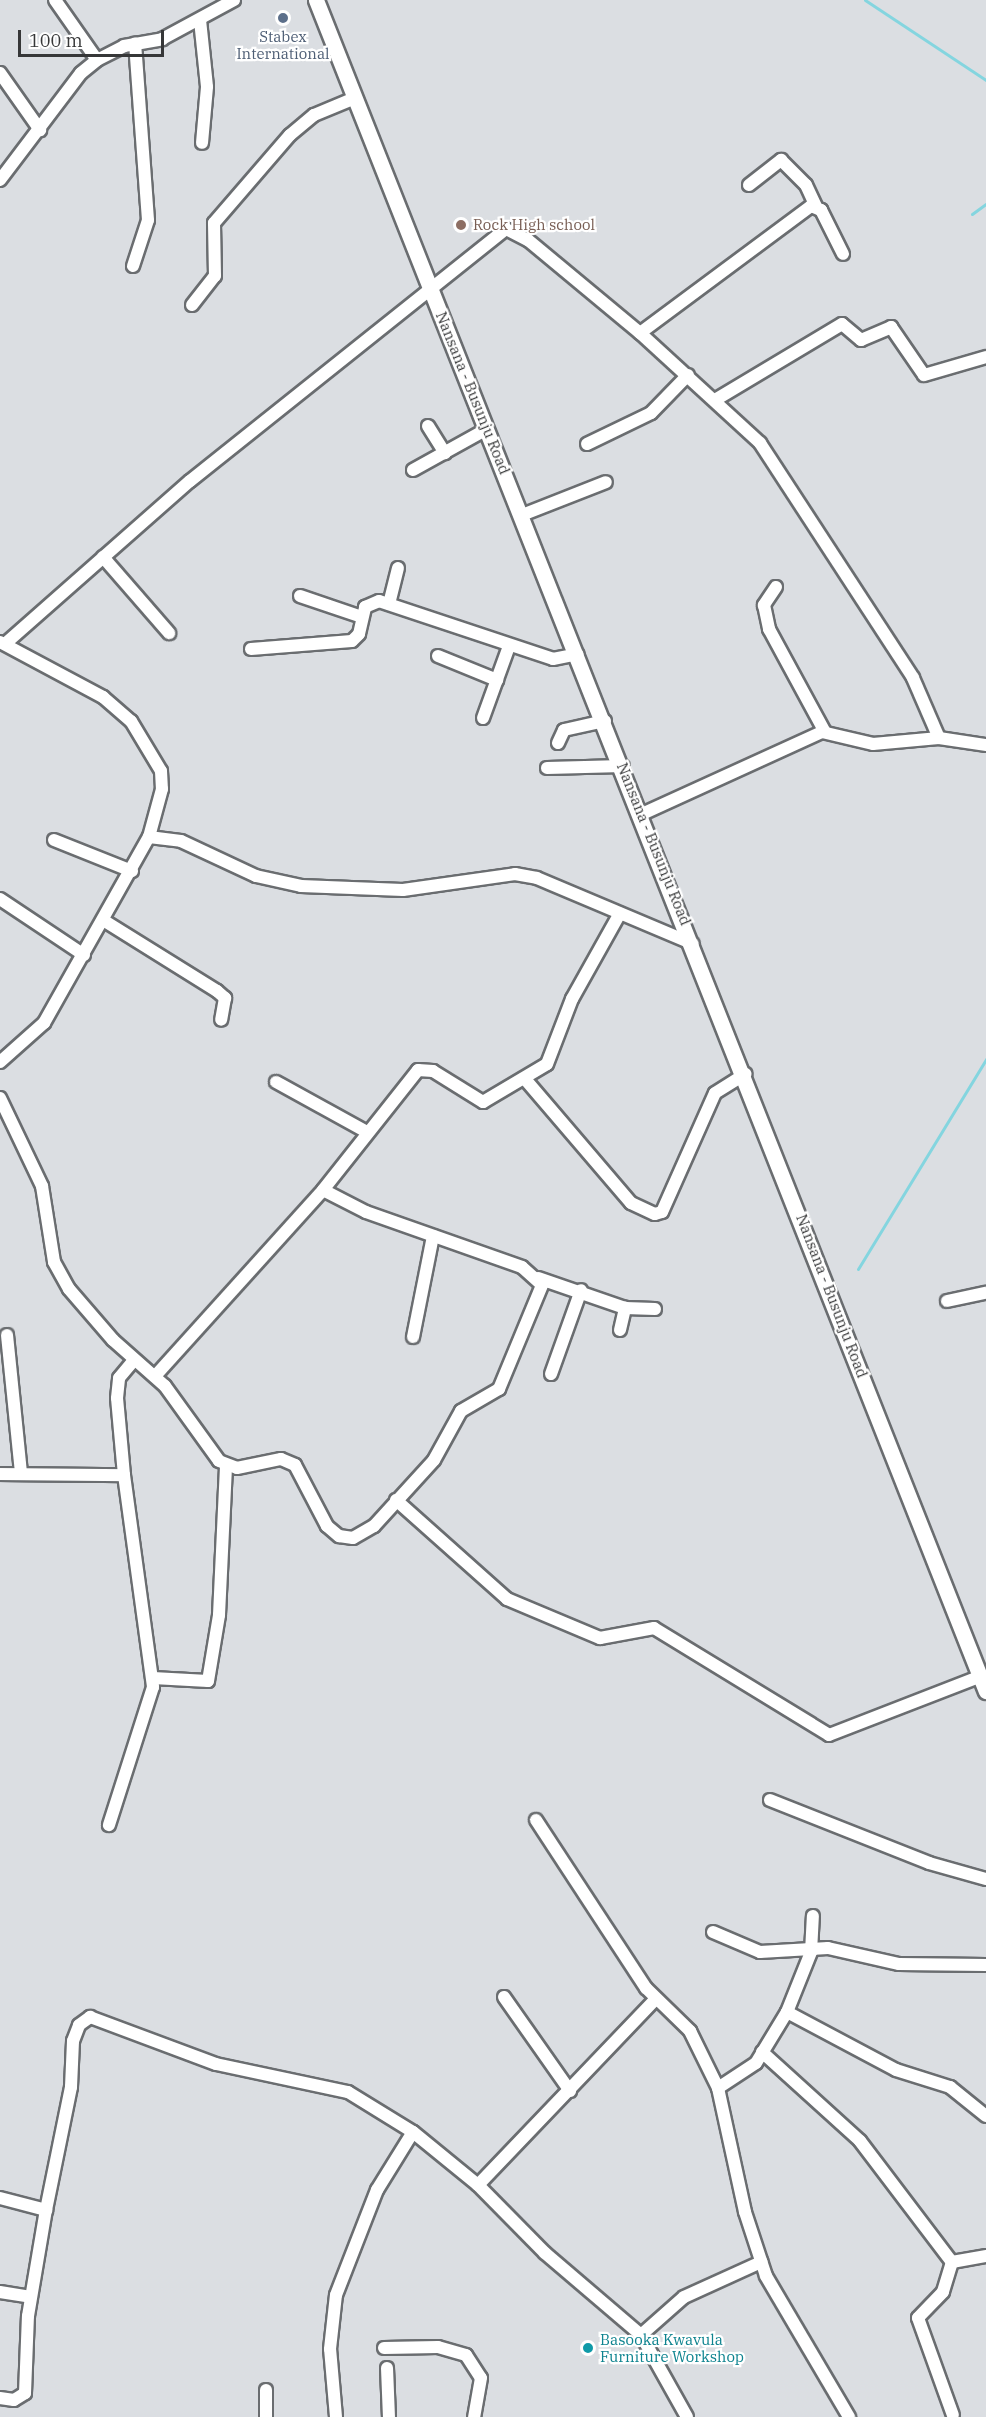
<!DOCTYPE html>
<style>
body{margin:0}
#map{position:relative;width:986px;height:2417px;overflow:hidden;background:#dbdee2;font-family:"IBM Plex Serif",serif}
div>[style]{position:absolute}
.stream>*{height:3px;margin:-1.5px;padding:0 1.5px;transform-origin:1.5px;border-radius:1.5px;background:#84d5df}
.roads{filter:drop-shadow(2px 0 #6a6d70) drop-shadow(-2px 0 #6a6d70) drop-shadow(0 2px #6a6d70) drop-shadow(0 -2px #6a6d70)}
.minor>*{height:12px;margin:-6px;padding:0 6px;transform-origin:6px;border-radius:6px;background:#fff}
.major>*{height:15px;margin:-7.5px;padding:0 7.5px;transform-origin:7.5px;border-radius:7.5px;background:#fff}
.dots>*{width:16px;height:16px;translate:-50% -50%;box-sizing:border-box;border:3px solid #fff;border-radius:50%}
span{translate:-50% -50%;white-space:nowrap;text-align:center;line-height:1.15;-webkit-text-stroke:4.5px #fff;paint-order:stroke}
.service-label{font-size:15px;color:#4e5e75}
.education-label{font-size:15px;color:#785e54}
.left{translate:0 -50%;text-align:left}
.street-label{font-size:15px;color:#363738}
.culture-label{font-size:15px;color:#0d838f}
.scale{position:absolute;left:18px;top:30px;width:146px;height:27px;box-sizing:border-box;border:3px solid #363738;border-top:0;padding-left:8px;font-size:18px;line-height:21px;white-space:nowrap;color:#363738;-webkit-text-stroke:4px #fff;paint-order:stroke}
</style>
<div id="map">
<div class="stream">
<i style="left:865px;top:0;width:145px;rotate:33.5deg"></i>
<i style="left:972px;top:214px;width:17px;rotate:-36deg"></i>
<i style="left:858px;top:1269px;width:246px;rotate:-58.6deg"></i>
</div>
<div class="roads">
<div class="minor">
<i style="left:55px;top:0;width:73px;rotate:55deg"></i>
<i style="left:200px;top:20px;width:67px;rotate:84deg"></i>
<i style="left:207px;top:87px;width:56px;rotate:95.1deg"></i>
<i style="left:0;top:73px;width:70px;rotate:54.9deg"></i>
<i style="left:0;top:180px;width:134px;rotate:-52.9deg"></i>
<i style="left:81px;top:73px;width:21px;rotate:-39deg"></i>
<i style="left:97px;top:60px;width:30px;rotate:-27deg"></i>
<i style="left:124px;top:46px;width:39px;rotate:-10deg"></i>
<i style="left:162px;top:39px;width:82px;rotate:-28.4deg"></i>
<i style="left:749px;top:185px;width:41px;rotate:-38deg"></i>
<i style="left:781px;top:160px;width:35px;rotate:45deg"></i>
<i style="left:806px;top:185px;width:23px;rotate:65deg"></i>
<i style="left:133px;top:266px;width:48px;rotate:-71.9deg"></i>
<i style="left:148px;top:220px;width:177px;rotate:-94.2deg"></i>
<i style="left:192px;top:305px;width:37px;rotate:-52deg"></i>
<i style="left:215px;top:276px;width:53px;rotate:-91.1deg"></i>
<i style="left:214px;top:223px;width:116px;rotate:-49.2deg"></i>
<i style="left:290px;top:135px;width:31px;rotate:-40deg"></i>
<i style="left:314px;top:115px;width:44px;rotate:-22.5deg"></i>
<i style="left:640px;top:333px;width:213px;rotate:-36.6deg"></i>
<i style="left:811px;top:206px;width:11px;rotate:22deg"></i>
<i style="left:821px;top:210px;width:49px;rotate:63.4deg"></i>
<i style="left:715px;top:400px;width:148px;rotate:-30.9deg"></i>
<i style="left:842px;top:324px;width:25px;rotate:40deg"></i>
<i style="left:861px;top:340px;width:33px;rotate:-23deg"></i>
<i style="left:891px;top:327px;width:58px;rotate:55.5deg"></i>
<i style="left:924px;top:375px;width:65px;rotate:-16.2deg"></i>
<i style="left:428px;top:426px;width:32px;rotate:58deg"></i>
<i style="left:587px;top:444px;width:71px;rotate:-25.8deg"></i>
<i style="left:651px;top:413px;width:53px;rotate:-45.8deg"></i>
<i style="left:413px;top:470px;width:85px;rotate:-29deg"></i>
<i style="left:522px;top:515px;width:90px;rotate:-21.4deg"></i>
<i style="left:103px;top:557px;width:101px;rotate:49deg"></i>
<i style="left:776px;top:587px;width:22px;rotate:124deg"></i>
<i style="left:764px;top:605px;width:25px;rotate:78deg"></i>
<i style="left:769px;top:629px;width:117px;rotate:61.5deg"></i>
<i style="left:300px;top:596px;width:65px;rotate:18.7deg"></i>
<i style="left:389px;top:604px;width:37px;rotate:-76deg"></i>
<i style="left:0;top:642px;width:117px;rotate:28.1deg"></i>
<i style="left:103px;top:697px;width:37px;rotate:41deg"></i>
<i style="left:131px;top:721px;width:58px;rotate:59deg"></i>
<i style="left:161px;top:771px;width:18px;rotate:87deg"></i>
<i style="left:162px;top:789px;width:50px;rotate:105.2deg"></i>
<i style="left:6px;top:643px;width:245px;rotate:-41.4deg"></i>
<i style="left:190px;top:481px;width:404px;rotate:-38.6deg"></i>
<i style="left:506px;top:229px;width:25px;rotate:27deg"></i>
<i style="left:528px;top:240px;width:146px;rotate:39.7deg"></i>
<i style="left:640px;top:333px;width:163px;rotate:42.5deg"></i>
<i style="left:760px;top:443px;width:280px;rotate:56.9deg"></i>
<i style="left:913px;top:678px;width:65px;rotate:66.6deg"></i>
<i style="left:251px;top:649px;width:101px;rotate:-4.5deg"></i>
<i style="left:352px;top:641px;width:10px;rotate:-45deg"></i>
<i style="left:359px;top:634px;width:28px;rotate:-77deg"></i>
<i style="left:365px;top:607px;width:15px;rotate:-23deg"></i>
<i style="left:379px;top:601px;width:183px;rotate:18.4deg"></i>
<i style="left:553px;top:659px;width:25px;rotate:-11deg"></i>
<i style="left:438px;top:656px;width:64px;rotate:22.1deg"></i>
<i style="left:483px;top:718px;width:77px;rotate:-70.1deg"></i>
<i style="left:558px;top:743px;width:14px;rotate:-65deg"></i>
<i style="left:564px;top:730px;width:42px;rotate:-12.4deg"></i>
<i style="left:547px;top:768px;width:76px;rotate:-1.5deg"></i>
<i style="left:642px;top:814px;width:198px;rotate:-24.5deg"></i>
<i style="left:822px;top:732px;width:52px;rotate:13.2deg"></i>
<i style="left:873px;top:744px;width:66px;rotate:-5.2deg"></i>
<i style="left:939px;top:738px;width:48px;rotate:8.5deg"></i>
<i style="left:54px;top:840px;width:84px;rotate:21.7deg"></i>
<i style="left:0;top:899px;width:101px;rotate:33.7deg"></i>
<i style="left:103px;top:920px;width:134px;rotate:31.9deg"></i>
<i style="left:217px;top:991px;width:11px;rotate:41deg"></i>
<i style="left:225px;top:998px;width:22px;rotate:100deg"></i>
<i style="left:0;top:1062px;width:59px;rotate:-41.6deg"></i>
<i style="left:44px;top:1023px;width:214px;rotate:-60.6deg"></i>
<i style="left:149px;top:837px;width:32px;rotate:7deg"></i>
<i style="left:181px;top:841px;width:83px;rotate:25deg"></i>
<i style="left:256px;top:876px;width:46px;rotate:12.5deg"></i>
<i style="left:301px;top:886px;width:102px;rotate:2.2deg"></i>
<i style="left:403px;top:890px;width:113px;rotate:-8.1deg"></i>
<i style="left:515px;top:874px;width:22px;rotate:10deg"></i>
<i style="left:537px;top:878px;width:169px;rotate:22.9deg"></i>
<i style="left:525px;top:1079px;width:163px;rotate:49.5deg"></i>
<i style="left:631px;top:1203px;width:26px;rotate:25deg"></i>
<i style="left:655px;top:1214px;width:7px;rotate:-16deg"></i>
<i style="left:662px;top:1212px;width:130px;rotate:-66deg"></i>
<i style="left:715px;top:1093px;width:36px;rotate:-32deg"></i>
<i style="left:276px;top:1082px;width:104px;rotate:28.8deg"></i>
<i style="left:0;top:1098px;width:98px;rotate:64.5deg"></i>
<i style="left:42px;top:1186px;width:77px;rotate:81deg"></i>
<i style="left:54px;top:1262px;width:31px;rotate:61deg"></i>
<i style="left:69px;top:1289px;width:67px;rotate:49.2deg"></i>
<i style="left:113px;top:1340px;width:69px;rotate:41.5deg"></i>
<i style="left:165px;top:1386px;width:92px;rotate:54.2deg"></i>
<i style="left:219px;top:1461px;width:19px;rotate:21deg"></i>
<i style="left:237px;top:1468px;width:45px;rotate:-11.6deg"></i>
<i style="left:281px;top:1459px;width:15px;rotate:23deg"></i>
<i style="left:295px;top:1465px;width:69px;rotate:62.3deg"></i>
<i style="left:327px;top:1526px;width:16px;rotate:40deg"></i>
<i style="left:339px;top:1536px;width:14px;rotate:8deg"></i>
<i style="left:353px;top:1538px;width:24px;rotate:-30deg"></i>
<i style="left:374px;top:1526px;width:89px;rotate:-47.7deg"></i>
<i style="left:434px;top:1460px;width:56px;rotate:-61.1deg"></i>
<i style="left:461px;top:1411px;width:44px;rotate:-30.1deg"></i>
<i style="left:499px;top:1389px;width:113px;rotate:-67.5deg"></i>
<i style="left:542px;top:1285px;width:27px;rotate:-138deg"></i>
<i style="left:522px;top:1267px;width:165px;rotate:-160.6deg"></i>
<i style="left:366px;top:1212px;width:48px;rotate:-152.9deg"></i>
<i style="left:538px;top:1278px;width:92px;rotate:19deg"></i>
<i style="left:625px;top:1308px;width:30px;rotate:2deg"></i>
<i style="left:947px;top:1301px;width:40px;rotate:-12deg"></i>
<i style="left:620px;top:1330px;width:23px;rotate:-77deg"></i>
<i style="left:7px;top:1335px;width:139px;rotate:84.2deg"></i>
<i style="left:413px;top:1337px;width:103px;rotate:-78.8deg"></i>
<i style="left:551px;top:1374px;width:89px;rotate:-70.3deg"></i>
<i style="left:156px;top:1375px;width:249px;rotate:-47.9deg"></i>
<i style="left:323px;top:1190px;width:153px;rotate:-51.6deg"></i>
<i style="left:418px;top:1070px;width:15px;rotate:4deg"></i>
<i style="left:433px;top:1071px;width:59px;rotate:31.8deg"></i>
<i style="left:483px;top:1102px;width:74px;rotate:-30.7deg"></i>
<i style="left:547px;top:1064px;width:70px;rotate:-69deg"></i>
<i style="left:572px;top:999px;width:98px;rotate:-60.8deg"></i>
<i style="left:0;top:1474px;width:124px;rotate:0.5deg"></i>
<i style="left:124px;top:1475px;width:214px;rotate:82.2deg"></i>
<i style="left:153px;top:1687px;width:145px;rotate:107.7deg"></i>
<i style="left:124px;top:1475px;width:77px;rotate:-95.2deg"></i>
<i style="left:117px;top:1398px;width:20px;rotate:-84deg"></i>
<i style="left:119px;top:1378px;width:23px;rotate:-50deg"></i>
<i style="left:396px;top:1500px;width:149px;rotate:41.7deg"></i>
<i style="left:507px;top:1599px;width:101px;rotate:22.8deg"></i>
<i style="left:600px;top:1638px;width:55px;rotate:-10.5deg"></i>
<i style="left:654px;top:1628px;width:205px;rotate:31.4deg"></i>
<i style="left:829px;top:1735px;width:163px;rotate:-21.2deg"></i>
<i style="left:153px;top:1678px;width:55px;rotate:3.1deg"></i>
<i style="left:208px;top:1681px;width:67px;rotate:-80.5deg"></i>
<i style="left:219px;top:1615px;width:148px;rotate:-87.3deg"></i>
<i style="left:770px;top:1800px;width:171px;rotate:21.6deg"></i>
<i style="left:929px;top:1863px;width:59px;rotate:15.7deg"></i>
<i style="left:536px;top:1820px;width:201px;rotate:56.8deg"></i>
<i style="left:646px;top:1988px;width:62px;rotate:44.3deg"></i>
<i style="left:690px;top:2031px;width:64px;rotate:63.8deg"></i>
<i style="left:718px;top:2088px;width:45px;rotate:-33.3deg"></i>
<i style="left:756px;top:2063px;width:60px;rotate:-58.7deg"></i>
<i style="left:787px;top:2012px;width:65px;rotate:-68.2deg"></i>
<i style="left:811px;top:1952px;width:36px;rotate:-87deg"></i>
<i style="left:713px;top:1932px;width:51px;rotate:23.1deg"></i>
<i style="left:760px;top:1952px;width:68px;rotate:-3.4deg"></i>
<i style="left:828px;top:1948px;width:73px;rotate:12.7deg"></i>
<i style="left:899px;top:1964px;width:87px;rotate:0.7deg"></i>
<i style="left:504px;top:1997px;width:115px;rotate:54.9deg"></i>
<i style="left:787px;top:2012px;width:123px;rotate:28deg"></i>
<i style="left:896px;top:2070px;width:57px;rotate:17.5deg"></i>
<i style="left:950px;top:2087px;width:46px;rotate:38.9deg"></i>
<i style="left:762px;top:2052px;width:132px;rotate:42.2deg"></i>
<i style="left:860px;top:2141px;width:152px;rotate:52.8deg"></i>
<i style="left:952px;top:2262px;width:35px;rotate:-10deg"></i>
<i style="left:718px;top:2088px;width:127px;rotate:77.7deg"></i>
<i style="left:745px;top:2212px;width:67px;rotate:71.8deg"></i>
<i style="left:766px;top:2276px;width:164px;rotate:59.5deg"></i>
<i style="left:478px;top:2185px;width:257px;rotate:-46.3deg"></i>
<i style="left:0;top:2198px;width:48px;rotate:14.6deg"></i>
<i style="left:46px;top:2210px;width:126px;rotate:-78.5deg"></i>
<i style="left:71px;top:2087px;width:46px;rotate:-87.5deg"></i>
<i style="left:73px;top:2041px;width:17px;rotate:-69deg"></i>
<i style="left:79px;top:2025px;width:14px;rotate:-36deg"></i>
<i style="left:90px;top:2017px;width:134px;rotate:20.5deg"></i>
<i style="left:216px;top:2064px;width:135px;rotate:12deg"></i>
<i style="left:348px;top:2092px;width:76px;rotate:31.6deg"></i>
<i style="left:413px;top:2132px;width:84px;rotate:39.2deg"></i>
<i style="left:478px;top:2185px;width:95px;rotate:45.4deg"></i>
<i style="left:545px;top:2253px;width:126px;rotate:40.5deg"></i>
<i style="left:641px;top:2335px;width:94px;rotate:60.7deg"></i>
<i style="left:952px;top:2262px;width:31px;rotate:107deg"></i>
<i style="left:943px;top:2292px;width:36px;rotate:134deg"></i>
<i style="left:918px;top:2318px;width:103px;rotate:70.2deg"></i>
<i style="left:0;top:2292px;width:31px;rotate:9deg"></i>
<i style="left:641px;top:2335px;width:57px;rotate:-41.5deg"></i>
<i style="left:684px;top:2297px;width:85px;rotate:-24.4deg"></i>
<i style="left:384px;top:2348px;width:54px;rotate:-1.1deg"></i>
<i style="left:438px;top:2347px;width:29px;rotate:16deg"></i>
<i style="left:466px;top:2355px;width:27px;rotate:57deg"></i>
<i style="left:481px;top:2378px;width:40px;rotate:100deg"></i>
<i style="left:387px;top:2368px;width:49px;rotate:87.7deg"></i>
<i style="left:266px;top:2390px;width:27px;rotate:90deg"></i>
<i style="left:0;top:2398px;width:14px;rotate:8deg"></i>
<i style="left:14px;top:2400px;width:13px;rotate:-32deg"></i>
<i style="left:25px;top:2393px;width:77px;rotate:-87.8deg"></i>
<i style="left:28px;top:2316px;width:108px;rotate:-80.4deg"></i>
<i style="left:336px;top:2417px;width:68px;rotate:-95deg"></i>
<i style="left:330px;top:2349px;width:54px;rotate:-83.7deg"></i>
<i style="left:336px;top:2295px;width:113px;rotate:-68.7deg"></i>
<i style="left:377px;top:2190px;width:68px;rotate:-58.2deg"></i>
</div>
<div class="major">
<i style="left:316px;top:0;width:1819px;rotate:68.39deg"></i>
</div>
</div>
<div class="dots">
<i style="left:283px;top:18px;background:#5c6f8a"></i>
<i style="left:461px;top:225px;background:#8d6e63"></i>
<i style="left:588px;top:2348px;background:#0f9aa8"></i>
</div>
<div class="service-label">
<span style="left:283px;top:45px">Stabex<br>International</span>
</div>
<div class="education-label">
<span class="left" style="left:473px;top:225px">Rock High school</span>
</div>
<div class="street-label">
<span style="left:473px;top:393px;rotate:68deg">Nansana - Busunju Road</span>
<span style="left:654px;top:844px;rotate:68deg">Nansana - Busunju Road</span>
<span style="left:832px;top:1296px;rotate:69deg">Nansana - Busunju Road</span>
</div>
<div class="culture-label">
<span class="left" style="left:600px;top:2348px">Basooka Kwavula<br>Furniture Workshop</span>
</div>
<div class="scale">100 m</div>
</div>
